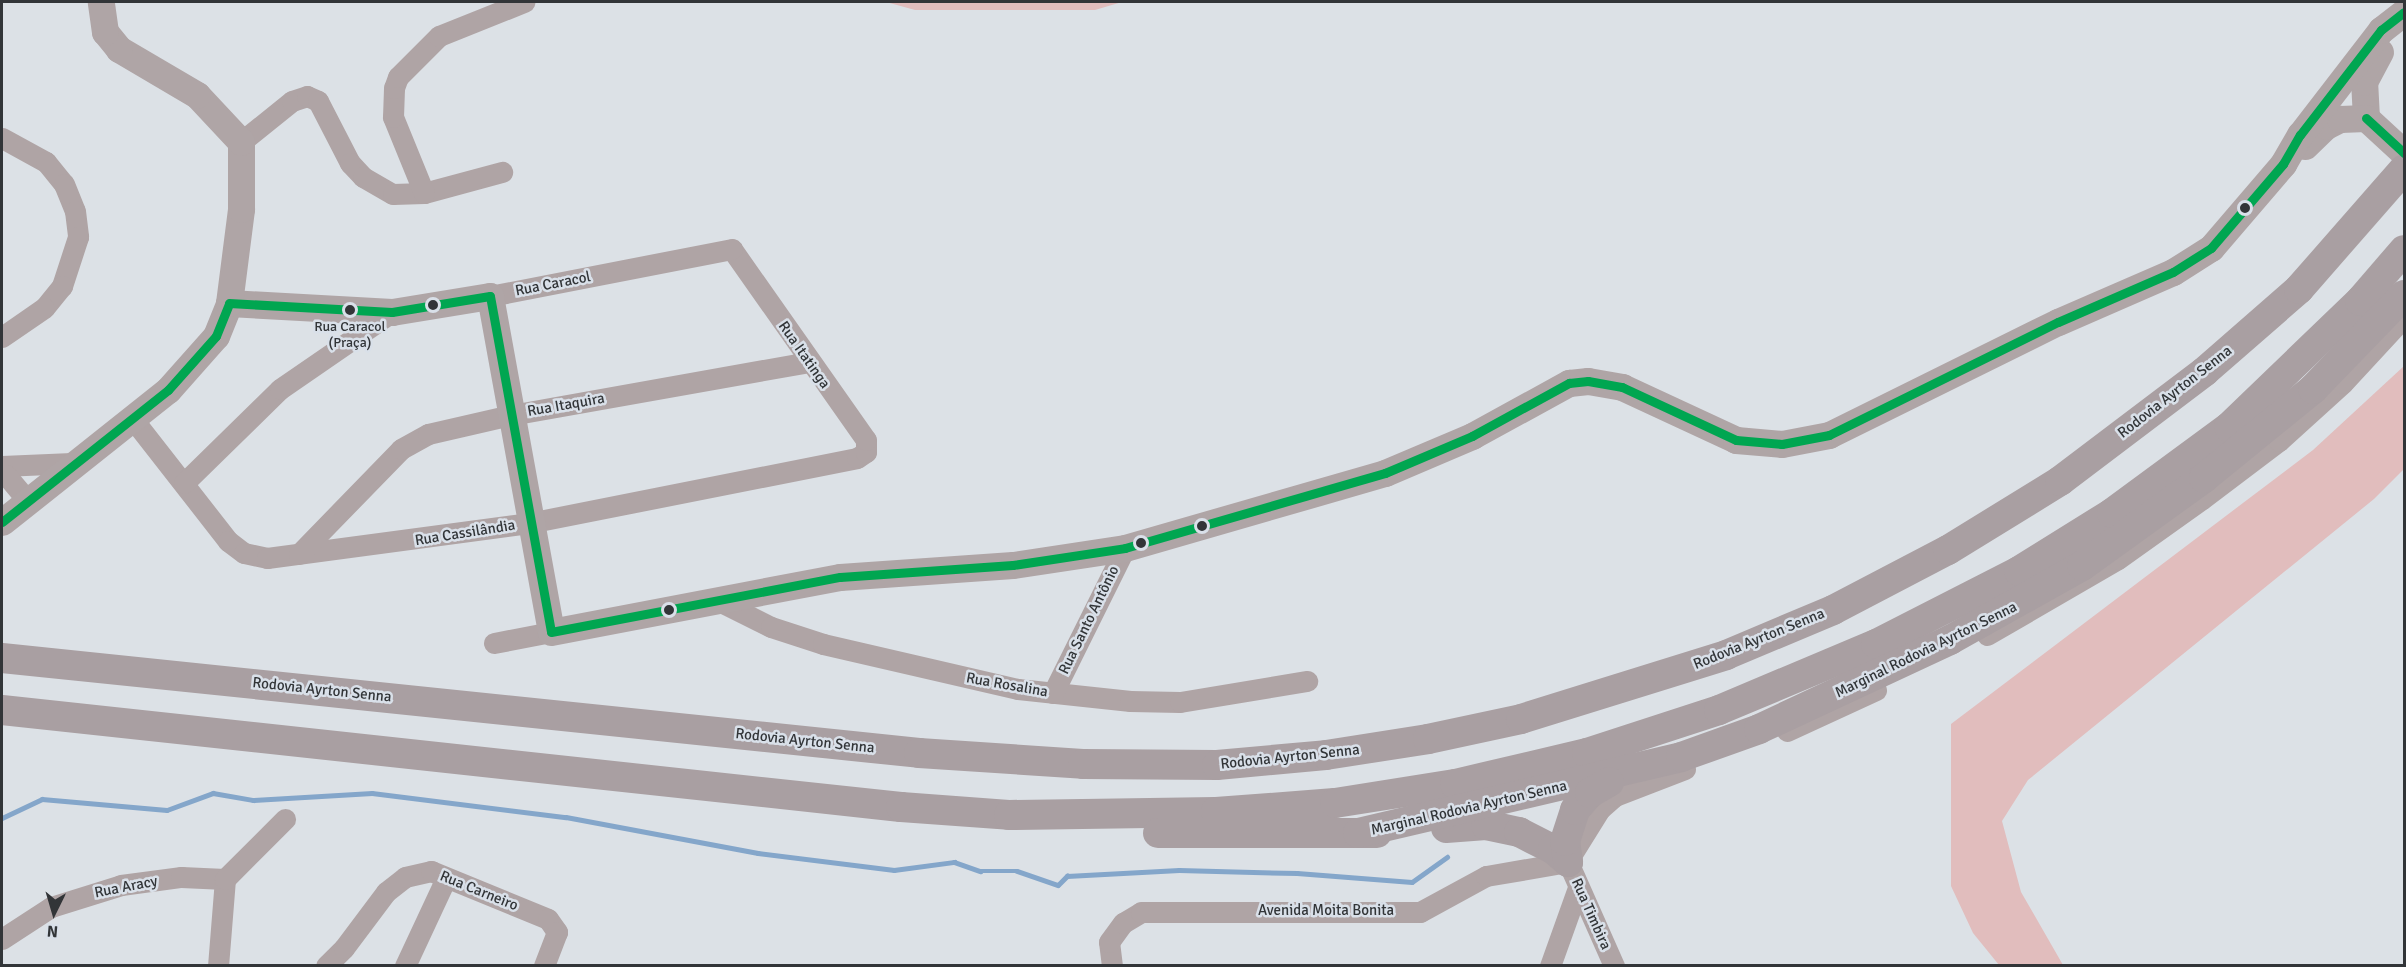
<!DOCTYPE html>
<meta charset="utf-8">
<style>
body{margin:0}
#map{position:relative;width:2406px;height:967px;overflow:hidden;background:#dce1e6;font-family:Signika,sans-serif}
div>[style]{position:absolute}
.green>*{inset:0;background:#e1bdbd}
.stream>*{height:4.5px;margin:-2.25px;padding:0 2.25px;transform-origin:2.25px;border-radius:2.25px;background:#84a6ca}
.minor>*{height:21px;margin:-10.5px;padding:0 10.5px;transform-origin:10.5px;border-radius:10.5px;background:#afa4a5}
.major>*{height:27px;margin:-13.5px;padding:0 13.5px;transform-origin:13.5px;border-radius:13.5px;background:#afa5a6}
.highway>*{height:30px;margin:-15px;padding:0 15px;transform-origin:15px;border-radius:15px;background:#a99fa2}
.bus-1>*{height:9px;margin:-4.5px;padding:0 4.5px;transform-origin:4.5px;border-radius:4.5px;background:#00a651}
.dots>*{width:16px;height:16px;translate:-50% -50%;box-sizing:border-box;border:3px solid #d9e0e9;border-radius:50%}
span{translate:-50% -50%;white-space:nowrap;text-align:center;line-height:1.15;-webkit-text-stroke:5px #d9e0e9;paint-order:stroke}
.bus-label{font-size:14px;color:#323538}
.street-label{font-size:15px;color:#323538}
.frame{position:absolute;inset:0;border:3px solid #323538;pointer-events:none}
.north{position:absolute;left:24px;top:883px;width:60px;height:60px;-webkit-text-stroke:4px #d9e0e9;paint-order:stroke;rotate:185deg;font-size:16px;font-weight:700;line-height:24px;text-align:center;color:#323538}
.north::after{content:'';display:block;margin:auto;width:21px;height:27px;background:#323538;clip-path:polygon(50% 0,100% 100%,50% 72%,0 100%)}
</style>
<div id="map">
<div class="green">
<i style="clip-path:polygon(886px 2px,1122px 2px,1095px 10px,915px 10px)"></i>
<i style="clip-path:polygon(2404px 366px,2404px 469px,2374px 499px,2028px 780px,2002px 821px,2021px 892px,2063px 965px,1999px 965px,1973px 933px,1951px 886px,1951px 724px,2313px 450px)"></i>
</div>
<div class="stream">
<i style="left:2px;top:818px;width:44px;rotate:-25.4deg"></i>
<i style="left:42px;top:799px;width:125px;rotate:5deg"></i>
<i style="left:167px;top:810px;width:49px;rotate:-20.3deg"></i>
<i style="left:213px;top:793px;width:41px;rotate:9.9deg"></i>
<i style="left:253px;top:800px;width:119px;rotate:-3.4deg"></i>
<i style="left:372px;top:793px;width:195px;rotate:7.1deg"></i>
<i style="left:566px;top:817px;width:195px;rotate:10.6deg"></i>
<i style="left:758px;top:853px;width:137px;rotate:7.1deg"></i>
<i style="left:894px;top:870px;width:61px;rotate:-7.6deg"></i>
<i style="left:954px;top:862px;width:28px;rotate:19deg"></i>
<i style="left:980px;top:871px;width:37px"></i>
<i style="left:1017px;top:871px;width:43px;rotate:18.9deg"></i>
<i style="left:1058px;top:885px;width:13px;rotate:-45deg"></i>
<i style="left:1067px;top:876px;width:112px;rotate:-3.1deg"></i>
<i style="left:1179px;top:870px;width:118px;rotate:1.5deg"></i>
<i style="left:1297px;top:873px;width:115px;rotate:4.5deg"></i>
<i style="left:1412px;top:882px;width:43px;rotate:-35.5deg"></i>
</div>
<div class="minor">
<i style="left:2px;top:138px;width:50px;rotate:28.6deg"></i>
<i style="left:46px;top:162px;width:28px;rotate:51deg"></i>
<i style="left:64px;top:184px;width:29px;rotate:68deg"></i>
<i style="left:75px;top:211px;width:26px;rotate:83deg"></i>
<i style="left:78px;top:237px;width:52px;rotate:108.1deg"></i>
<i style="left:62px;top:286px;width:28px;rotate:129deg"></i>
<i style="left:44px;top:308px;width:51px;rotate:145.4deg"></i>
<i style="left:241px;top:142px;width:65px;rotate:-38.8deg"></i>
<i style="left:292px;top:101px;width:16px;rotate:-18deg"></i>
<i style="left:307px;top:96px;width:12px;rotate:24deg"></i>
<i style="left:318px;top:101px;width:70px;rotate:62.7deg"></i>
<i style="left:350px;top:163px;width:19px;rotate:47deg"></i>
<i style="left:363px;top:177px;width:34px;rotate:30deg"></i>
<i style="left:393px;top:194px;width:31px;rotate:-2deg"></i>
<i style="left:424px;top:193px;width:81px;rotate:-15.1deg"></i>
<i style="left:424px;top:193px;width:82px;rotate:-112.2deg"></i>
<i style="left:393px;top:117px;width:29px;rotate:-88deg"></i>
<i style="left:394px;top:88px;width:12px;rotate:-70deg"></i>
<i style="left:398px;top:77px;width:58px;rotate:-45deg"></i>
<i style="left:439px;top:36px;width:92px;rotate:-21.8deg"></i>
<i style="left:132px;top:418px;width:156px;rotate:52deg"></i>
<i style="left:228px;top:541px;width:20px;rotate:37deg"></i>
<i style="left:244px;top:553px;width:24px;rotate:12deg"></i>
<i style="left:267px;top:558px;width:264px;rotate:-7.6deg"></i>
<i style="left:529px;top:523px;width:334px;rotate:-11.2deg"></i>
<i style="left:857px;top:458px;width:11px;rotate:-34deg"></i>
<i style="left:866px;top:452px;width:12px;rotate:-90deg"></i>
<i style="left:866px;top:440px;width:233px;rotate:-125.1deg"></i>
<i style="left:732px;top:249px;width:247px;rotate:169deg"></i>
<i style="left:2px;top:466px;width:70px;rotate:-2.5deg"></i>
<i style="left:2px;top:475px;width:4px"></i>
<i style="left:6px;top:475px;width:33px;rotate:50deg"></i>
<i style="left:184px;top:483px;width:134px;rotate:-44.4deg"></i>
<i style="left:280px;top:389px;width:136px;rotate:-34.5deg"></i>
<i style="left:299px;top:554px;width:146px;rotate:-45.8deg"></i>
<i style="left:401px;top:449px;width:31px;rotate:-29deg"></i>
<i style="left:428px;top:434px;width:85px;rotate:-12.9deg"></i>
<i style="left:511px;top:415px;width:302px;rotate:-10.1deg"></i>
<i style="left:717px;top:600px;width:60px;rotate:26.6deg"></i>
<i style="left:771px;top:627px;width:55px;rotate:18.1deg"></i>
<i style="left:823px;top:644px;width:200px;rotate:13deg"></i>
<i style="left:1018px;top:689px;width:113px;rotate:6.1deg"></i>
<i style="left:1130px;top:701px;width:50px;rotate:1.1deg"></i>
<i style="left:1180px;top:702px;width:129px;rotate:-9.4deg"></i>
<i style="left:1987px;top:635px;width:151px;rotate:-30.1deg"></i>
<i style="left:2118px;top:559px;width:103px;rotate:-35.5deg"></i>
<i style="left:2202px;top:499px;width:96px;rotate:-37deg"></i>
<i style="left:2279px;top:441px;width:86px;rotate:-42.2deg"></i>
<i style="left:2343px;top:383px;width:90px;rotate:-47.3deg"></i>
<i style="left:494px;top:643px;width:58px;rotate:-10.9deg"></i>
<i style="left:1053px;top:693px;width:162px;rotate:-63.6deg"></i>
<i style="left:1787px;top:731px;width:98px;rotate:-24.7deg"></i>
<i style="left:1572px;top:854px;width:53px;rotate:-58.1deg"></i>
<i style="left:1600px;top:809px;width:20px;rotate:-41deg"></i>
<i style="left:1615px;top:796px;width:75px;rotate:-21.1deg"></i>
<i style="left:1568px;top:862px;width:114px;rotate:66.1deg"></i>
<i style="left:2px;top:939px;width:59px;rotate:-33.1deg"></i>
<i style="left:51px;top:907px;width:73px;rotate:-17.4deg"></i>
<i style="left:121px;top:885px;width:61px;rotate:-7.6deg"></i>
<i style="left:181px;top:877px;width:44px;rotate:2.6deg"></i>
<i style="left:218px;top:966px;width:87px;rotate:-85.4deg"></i>
<i style="left:225px;top:879px;width:85px;rotate:-45deg"></i>
<i style="left:326px;top:966px;width:25px;rotate:-45deg"></i>
<i style="left:344px;top:948px;width:70px;rotate:-53.1deg"></i>
<i style="left:386px;top:892px;width:24px;rotate:-38deg"></i>
<i style="left:405px;top:877px;width:27px;rotate:-13deg"></i>
<i style="left:431px;top:871px;width:126px;rotate:22.3deg"></i>
<i style="left:548px;top:919px;width:16px;rotate:55deg"></i>
<i style="left:557px;top:932px;width:36px;rotate:111deg"></i>
<i style="left:405px;top:966px;width:97px;rotate:-65deg"></i>
<i style="left:1112px;top:966px;width:24px;rotate:-97deg"></i>
<i style="left:1109px;top:942px;width:24px;rotate:-54deg"></i>
<i style="left:1123px;top:923px;width:21px;rotate:-31deg"></i>
<i style="left:1141px;top:912px;width:279px"></i>
<i style="left:1420px;top:912px;width:75px;rotate:-28.6deg"></i>
<i style="left:1486px;top:876px;width:83px;rotate:-9.7deg"></i>
<i style="left:1550px;top:966px;width:83px;rotate:-70.3deg"></i>
</div>
<div class="major">
<i style="left:2366px;top:118px;width:36px;rotate:-93deg"></i>
<i style="left:2364px;top:82px;width:34px;rotate:-62deg"></i>
<i style="left:2366px;top:118px;width:52px;rotate:42.6deg"></i>
<i style="left:2305px;top:146px;width:29px;rotate:-44deg"></i>
<i style="left:2326px;top:126px;width:16px;rotate:-27deg"></i>
<i style="left:2340px;top:119px;width:26px;rotate:-2deg"></i>
<i style="left:229px;top:303px;width:163px;rotate:3.2deg"></i>
<i style="left:392px;top:312px;width:99px;rotate:-9.3deg"></i>
<i style="left:490px;top:296px;width:341px;rotate:79.7deg"></i>
<i style="left:551px;top:632px;width:294px;rotate:-10.8deg"></i>
<i style="left:840px;top:577px;width:173px;rotate:-4deg"></i>
<i style="left:1013px;top:565px;width:113px;rotate:-8.6deg"></i>
<i style="left:1125px;top:548px;width:271px;rotate:-16.1deg"></i>
<i style="left:1385px;top:473px;width:95px;rotate:-23deg"></i>
<i style="left:1472px;top:436px;width:111px;rotate:-28.7deg"></i>
<i style="left:1569px;top:383px;width:19px;rotate:-6deg"></i>
<i style="left:1588px;top:381px;width:35px;rotate:10deg"></i>
<i style="left:1622px;top:387px;width:126px;rotate:24.9deg"></i>
<i style="left:1736px;top:440px;width:46px;rotate:5deg"></i>
<i style="left:1782px;top:444px;width:48px;rotate:-10.8deg"></i>
<i style="left:1829px;top:435px;width:255px;rotate:-26.3deg"></i>
<i style="left:2058px;top:322px;width:125px;rotate:-23.5deg"></i>
<i style="left:2173px;top:272px;width:45px;rotate:-32.3deg"></i>
<i style="left:2211px;top:248px;width:111px;rotate:-49.4deg"></i>
<i style="left:2283px;top:164px;width:34px;rotate:-60deg"></i>
<i style="left:2300px;top:135px;width:133px;rotate:-52.4deg"></i>
<i style="left:2381px;top:30px;width:29px;rotate:-38deg"></i>
<i style="left:2px;top:522px;width:212px;rotate:-38.5deg"></i>
<i style="left:168px;top:390px;width:72px;rotate:-48.4deg"></i>
<i style="left:216px;top:336px;width:35px;rotate:-68deg"></i>
<i style="left:229px;top:303px;width:95px;rotate:-82.7deg"></i>
<i style="left:241px;top:209px;width:67px;rotate:-90deg"></i>
<i style="left:241px;top:142px;width:64px;rotate:-133.1deg"></i>
<i style="left:197px;top:95px;width:91px;rotate:-149.5deg"></i>
<i style="left:119px;top:49px;width:22px;rotate:-129deg"></i>
<i style="left:105px;top:32px;width:30px;rotate:-98deg"></i>
</div>
<div class="highway">
<i style="left:2px;top:658px;width:922px;rotate:5.91deg"></i>
<i style="left:919px;top:753px;width:164px;rotate:3.8deg"></i>
<i style="left:1083px;top:764px;width:134px;rotate:0.4deg"></i>
<i style="left:1217px;top:765px;width:109px;rotate:-5.2deg"></i>
<i style="left:1326px;top:755px;width:103px;rotate:-8.9deg"></i>
<i style="left:1428px;top:739px;width:95px;rotate:-12.1deg"></i>
<i style="left:1521px;top:719px;width:215px;rotate:-17.3deg"></i>
<i style="left:1726px;top:655px;width:116px;rotate:-22.8deg"></i>
<i style="left:1833px;top:610px;width:130px;rotate:-27.6deg"></i>
<i style="left:1948px;top:550px;width:132px;rotate:-31.6deg"></i>
<i style="left:2060px;top:481px;width:181px;rotate:-37.1deg"></i>
<i style="left:2204px;top:372px;width:126px;rotate:-41.1deg"></i>
<i style="left:2299px;top:289px;width:159px;rotate:-48.8deg"></i>
<i style="left:2px;top:710px;width:904px;rotate:6.16deg"></i>
<i style="left:901px;top:807px;width:108px;rotate:4.2deg"></i>
<i style="left:1009px;top:815px;width:207px;rotate:-0.8deg"></i>
<i style="left:1216px;top:812px;width:119px;rotate:-4.3deg"></i>
<i style="left:1335px;top:803px;width:121px;rotate:-9deg"></i>
<i style="left:1455px;top:784px;width:136px;rotate:-13.2deg"></i>
<i style="left:1587px;top:753px;width:139px;rotate:-18deg"></i>
<i style="left:1719px;top:710px;width:170px;rotate:-22.8deg"></i>
<i style="left:1876px;top:644px;width:161px;rotate:-27deg"></i>
<i style="left:2019px;top:571px;width:110px;rotate:-31.9deg"></i>
<i style="left:2112px;top:513px;width:145px;rotate:-36.3deg"></i>
<i style="left:2229px;top:427px;width:182px;rotate:-43.9deg"></i>
<i style="left:2360px;top:301px;width:67px;rotate:-49.2deg"></i>
<i style="left:1446px;top:828px;width:40px;rotate:-4.3deg"></i>
<i style="left:1486px;top:825px;width:34px;rotate:12deg"></i>
<i style="left:1519px;top:832px;width:38px;rotate:27deg"></i>
<i style="left:1553px;top:849px;width:20px;rotate:41deg"></i>
<i style="left:1158px;top:833px;width:219px"></i>
<i style="left:1358px;top:833px;width:332px;rotate:-13.2deg"></i>
<i style="left:1681px;top:757px;width:83px;rotate:-19.7deg"></i>
<i style="left:1759px;top:729px;width:211px;rotate:-25deg"></i>
<i style="left:1950px;top:640px;width:151px;rotate:-29.3deg"></i>
<i style="left:2082px;top:566px;width:150px;rotate:-35.8deg"></i>
<i style="left:2204px;top:478px;width:141px;rotate:-39.2deg"></i>
<i style="left:2313px;top:389px;width:131px;rotate:-45.9deg"></i>
<i style="left:1568px;top:862px;width:21px;rotate:-98deg"></i>
<i style="left:1565px;top:841px;width:33px;rotate:-72deg"></i>
<i style="left:1575px;top:810px;width:23px;rotate:-49deg"></i>
<i style="left:1590px;top:793px;width:22px;rotate:-30deg"></i>
</div>
<div class="bus-1">
<i style="left:2366px;top:118px;width:52px;rotate:42.6deg"></i>
<i style="left:490px;top:296px;width:341px;rotate:79.7deg"></i>
<i style="left:229px;top:303px;width:163px;rotate:3.2deg"></i>
<i style="left:392px;top:312px;width:99px;rotate:-9.3deg"></i>
<i style="left:2px;top:522px;width:212px;rotate:-38.5deg"></i>
<i style="left:168px;top:390px;width:72px;rotate:-48.4deg"></i>
<i style="left:216px;top:336px;width:35px;rotate:-68deg"></i>
<i style="left:551px;top:632px;width:294px;rotate:-10.8deg"></i>
<i style="left:840px;top:577px;width:173px;rotate:-4deg"></i>
<i style="left:1013px;top:565px;width:113px;rotate:-8.6deg"></i>
<i style="left:1125px;top:548px;width:271px;rotate:-16.1deg"></i>
<i style="left:1385px;top:473px;width:95px;rotate:-23deg"></i>
<i style="left:1472px;top:436px;width:111px;rotate:-28.7deg"></i>
<i style="left:1569px;top:383px;width:19px;rotate:-6deg"></i>
<i style="left:1588px;top:381px;width:35px;rotate:10deg"></i>
<i style="left:1622px;top:387px;width:126px;rotate:24.9deg"></i>
<i style="left:1736px;top:440px;width:46px;rotate:5deg"></i>
<i style="left:1782px;top:444px;width:48px;rotate:-10.8deg"></i>
<i style="left:1829px;top:435px;width:255px;rotate:-26.3deg"></i>
<i style="left:2058px;top:322px;width:125px;rotate:-23.5deg"></i>
<i style="left:2173px;top:272px;width:45px;rotate:-32.3deg"></i>
<i style="left:2211px;top:248px;width:111px;rotate:-49.4deg"></i>
<i style="left:2283px;top:164px;width:34px;rotate:-60deg"></i>
<i style="left:2300px;top:135px;width:133px;rotate:-52.4deg"></i>
<i style="left:2381px;top:30px;width:29px;rotate:-38deg"></i>
</div>
<div class="dots">
<i style="left:2245px;top:208px;background:#323538"></i>
<i style="left:433px;top:305px;background:#323538"></i>
<i style="left:350px;top:310px;background:#323538"></i>
<i style="left:1202px;top:526px;background:#323538"></i>
<i style="left:1141px;top:543px;background:#323538"></i>
<i style="left:669px;top:610px;background:#323538"></i>
</div>
<div class="bus-label">
<span style="left:350px;top:335px">Rua Caracol<br>(Praça)</span>
</div>
<div class="street-label">
<span style="left:553px;top:284px;rotate:-11deg">Rua Caracol</span>
<span style="left:804px;top:355px;rotate:55deg">Rua Itatinga</span>
<span style="left:2175px;top:392px;rotate:-38deg">Rodovia Ayrton Senna</span>
<span style="left:566px;top:405px;rotate:-10deg">Rua Itaquira</span>
<span style="left:465px;top:533px;rotate:-9deg">Rua Cassilândia</span>
<span style="left:1089px;top:620px;rotate:-64deg">Rua Santo Antônio</span>
<span style="left:1759px;top:639px;rotate:-22deg">Rodovia Ayrton Senna</span>
<span style="left:1926px;top:650px;rotate:-26deg">Marginal Rodovia Ayrton Senna</span>
<span style="left:1007px;top:685px;rotate:10deg">Rua Rosalina</span>
<span style="left:322px;top:690px;rotate:6deg">Rodovia Ayrton Senna</span>
<span style="left:805px;top:741px;rotate:6deg">Rodovia Ayrton Senna</span>
<span style="left:1290px;top:757px;rotate:-6deg">Rodovia Ayrton Senna</span>
<span style="left:1469px;top:808px;rotate:-13deg">Marginal Rodovia Ayrton Senna</span>
<span style="left:126px;top:887px;rotate:-11deg">Rua Aracy</span>
<span style="left:479px;top:891px;rotate:22deg">Rua Carneiro</span>
<span style="left:1326px;top:911px">Avenida Moita Bonita</span>
<span style="left:1591px;top:914px;rotate:66deg">Rua Timbira</span>
</div>
<div class="frame"></div>
<div class="north">N</div>
</div>
